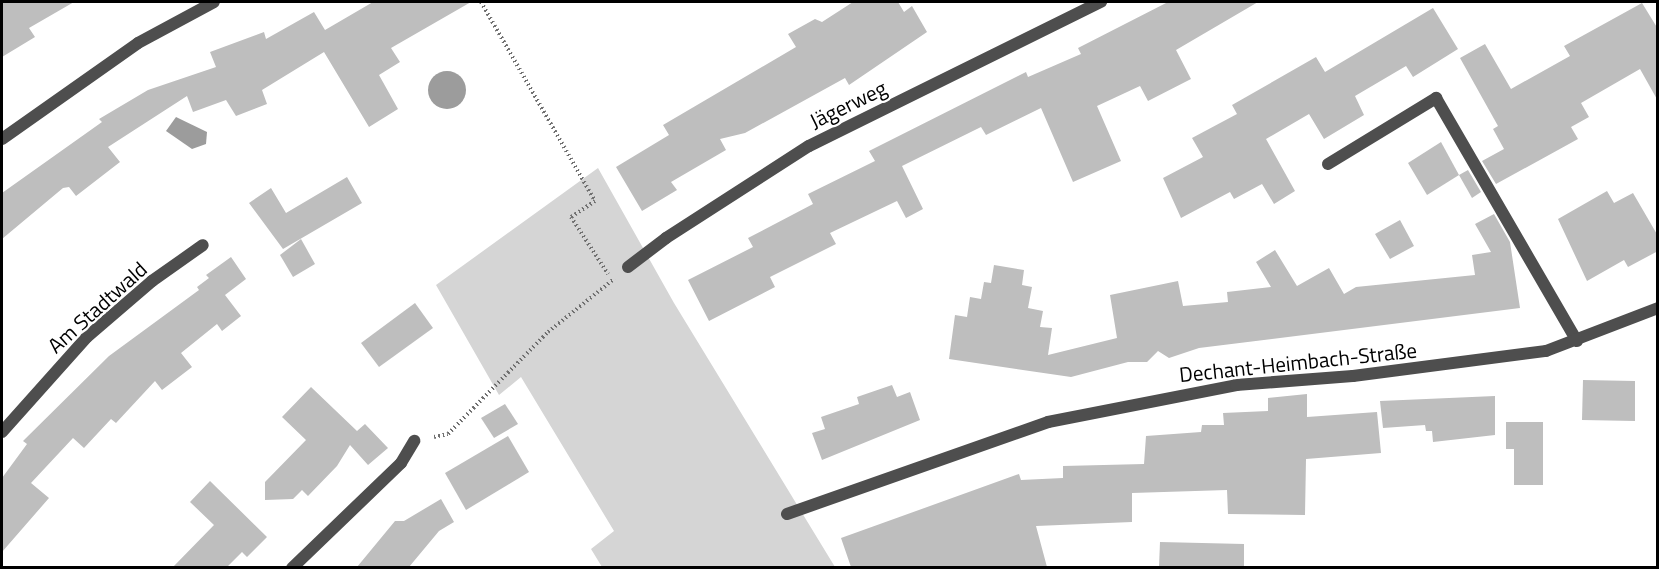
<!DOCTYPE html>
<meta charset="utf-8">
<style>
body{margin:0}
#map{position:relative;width:1659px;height:569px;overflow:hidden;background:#fff;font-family:"Titillium Web",sans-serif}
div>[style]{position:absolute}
.green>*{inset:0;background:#d5d5d5}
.water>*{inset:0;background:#9c9c9c}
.round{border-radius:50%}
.building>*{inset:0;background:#bebebe}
.path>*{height:4px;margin-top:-2px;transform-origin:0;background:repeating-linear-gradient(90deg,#707070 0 1.5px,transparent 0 4.5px)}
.service>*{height:12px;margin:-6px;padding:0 6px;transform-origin:6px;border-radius:6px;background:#4e4e4e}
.minor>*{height:12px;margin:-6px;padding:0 6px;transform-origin:6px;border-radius:6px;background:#4e4e4e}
span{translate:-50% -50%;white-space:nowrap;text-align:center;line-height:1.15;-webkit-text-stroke:4.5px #fff;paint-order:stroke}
.street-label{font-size:21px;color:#000}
.frame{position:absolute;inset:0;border:3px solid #000;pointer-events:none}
</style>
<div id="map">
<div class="green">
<i style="clip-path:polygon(598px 168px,674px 303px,835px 567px,602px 567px,591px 549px,614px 531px,521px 377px,499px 395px,436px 285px)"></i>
</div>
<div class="water">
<i class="round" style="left:428px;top:71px;width:38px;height:38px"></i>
<i style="clip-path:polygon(176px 117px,207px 132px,206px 144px,192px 149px,166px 131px)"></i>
</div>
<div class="building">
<i style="clip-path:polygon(2px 2px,74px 2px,29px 28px,35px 37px,2px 57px)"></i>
<i style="clip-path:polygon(373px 2px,471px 2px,391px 48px,400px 62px,379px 75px,398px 109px,369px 127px,324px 52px,262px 90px,267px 104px,236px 116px,226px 100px,193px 112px,187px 96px,108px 147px,120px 162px,76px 196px,69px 187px,63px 188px,2px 239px,2px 193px,102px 122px,99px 119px,148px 90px,216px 67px,210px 52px,264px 32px,266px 39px,314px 12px,325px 30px)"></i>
<i style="clip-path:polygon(853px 2px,898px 2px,904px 12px,912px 6px,927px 32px,849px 85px,845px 78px,745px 133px,720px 139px,726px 150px,671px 182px,677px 190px,642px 211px,616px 167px,669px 135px,663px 125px,796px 47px,788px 34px,815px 19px,822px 22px)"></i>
<i style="clip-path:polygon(1168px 2px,1258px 2px,1176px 50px,1191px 79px,1148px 101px,1140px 86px,1097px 106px,1121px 161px,1073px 182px,1041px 108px,986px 135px,981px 127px,902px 166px,923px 209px,906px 218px,897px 201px,830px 233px,836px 244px,770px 277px,775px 287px,709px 321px,688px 280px,753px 247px,748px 238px,813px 204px,808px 194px,875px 161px,869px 151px,1026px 72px,1028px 77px,1081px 54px,1078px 48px)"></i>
<i style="clip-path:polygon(1642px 3px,1658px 29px,1658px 101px,1640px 69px,1581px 103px,1589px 117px,1571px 127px,1578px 139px,1496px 184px,1482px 161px,1504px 149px,1493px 129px,1498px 126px,1460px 58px,1485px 44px,1511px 89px,1570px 56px,1564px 46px)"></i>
<i style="clip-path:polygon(1433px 8px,1458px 49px,1413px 77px,1406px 66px,1355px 96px,1364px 115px,1324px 139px,1309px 114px,1266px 139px,1295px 191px,1274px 204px,1262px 184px,1234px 199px,1230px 192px,1181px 218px,1163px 178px,1203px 157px,1192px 138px,1237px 114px,1232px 105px,1316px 57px,1325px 72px)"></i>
<i style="clip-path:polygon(1441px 142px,1459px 175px,1427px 195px,1408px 163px)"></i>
<i style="clip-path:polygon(1468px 170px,1481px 192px,1472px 198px,1459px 175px)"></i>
<i style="clip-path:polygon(347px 177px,362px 203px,283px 249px,249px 203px,271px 188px,286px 213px)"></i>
<i style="clip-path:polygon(1607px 191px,1614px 203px,1633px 193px,1658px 236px,1658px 251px,1628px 267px,1624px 260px,1587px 281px,1558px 219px)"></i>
<i style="clip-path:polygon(1494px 214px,1510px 242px,1520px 308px,1199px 348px,1169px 358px,1158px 351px,1147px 362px,1128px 362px,1071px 377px,949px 359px,955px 315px,967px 317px,970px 297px,981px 299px,984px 282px,991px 283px,994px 265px,1024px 270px,1022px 285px,1032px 287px,1028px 308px,1043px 311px,1040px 327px,1052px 328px,1048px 355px,1117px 338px,1110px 295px,1178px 281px,1183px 306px,1228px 302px,1227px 292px,1271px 287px,1256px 262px,1275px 250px,1297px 286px,1329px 268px,1344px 294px,1356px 287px,1475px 275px,1472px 255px,1491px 252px,1475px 224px)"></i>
<i style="clip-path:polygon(1400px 220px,1414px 246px,1390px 259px,1375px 234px)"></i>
<i style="clip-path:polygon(301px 239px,315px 264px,293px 277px,280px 255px)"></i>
<i style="clip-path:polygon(231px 257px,246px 279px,225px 295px,241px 316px,222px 331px,217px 324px,181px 353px,192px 367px,162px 390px,155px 381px,116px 423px,111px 419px,84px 448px,73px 438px,31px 483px,49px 498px,2px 552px,2px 478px,27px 444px,23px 441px,109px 356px,199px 290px,197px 287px,209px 278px,206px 275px)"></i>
<i style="clip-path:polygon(415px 303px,433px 328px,379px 367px,361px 343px)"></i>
<i style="clip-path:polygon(1583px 380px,1635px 381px,1635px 421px,1582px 420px)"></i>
<i style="clip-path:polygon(892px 385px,897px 397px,910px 392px,920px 420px,822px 460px,812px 433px,825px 429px,821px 417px,859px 404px,857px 397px)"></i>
<i style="clip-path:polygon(311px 387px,357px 431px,365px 424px,388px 448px,368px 465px,350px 445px,337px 466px,308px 496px,302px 490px,293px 499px,265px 500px,265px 482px,306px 440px,282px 417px)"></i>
<i style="clip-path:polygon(1307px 394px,1307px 417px,1377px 412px,1381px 453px,1306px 459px,1305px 515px,1228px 514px,1227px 490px,1132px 493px,1132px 522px,1036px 526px,1047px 567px,851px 567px,841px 538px,1019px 474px,1021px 480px,1063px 478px,1063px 466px,1144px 464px,1146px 436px,1201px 432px,1202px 425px,1224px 425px,1223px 413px,1268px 411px,1268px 398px)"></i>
<i style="clip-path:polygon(1495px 396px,1495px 435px,1433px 442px,1432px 431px,1426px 431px,1425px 425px,1383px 428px,1380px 401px)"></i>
<i style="clip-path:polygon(505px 404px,518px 424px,494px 438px,481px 418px)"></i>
<i style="clip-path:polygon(1506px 422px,1543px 422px,1543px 485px,1514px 485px,1514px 449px,1506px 449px)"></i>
<i style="clip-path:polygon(508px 436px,529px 472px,466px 510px,445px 473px)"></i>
<i style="clip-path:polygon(210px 481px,267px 537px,247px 557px,242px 552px,227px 567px,173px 567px,214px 525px,190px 502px)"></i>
<i style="clip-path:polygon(441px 499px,454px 522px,439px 531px,409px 567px,357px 567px,395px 521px,404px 521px)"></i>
<i style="clip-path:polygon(1160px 542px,1244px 544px,1244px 567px,1159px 567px)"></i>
</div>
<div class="path">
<i style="left:481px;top:2px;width:229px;rotate:60.2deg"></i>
<i style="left:595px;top:201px;width:29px;rotate:146deg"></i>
<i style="left:571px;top:217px;width:68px;rotate:57deg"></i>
<i style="left:434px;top:437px;width:14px;rotate:-12deg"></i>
<i style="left:448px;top:434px;width:143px;rotate:-45.6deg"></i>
<i style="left:548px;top:332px;width:85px;rotate:-38.8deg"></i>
</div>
<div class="service">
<i style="left:1328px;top:164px;width:127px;rotate:-31.4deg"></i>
<i style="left:1436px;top:98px;width:281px;rotate:59.9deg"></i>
</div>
<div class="minor">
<i style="left:2px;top:139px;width:166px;rotate:-35.2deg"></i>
<i style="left:138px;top:43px;width:86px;rotate:-28.3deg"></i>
<i style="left:628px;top:267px;width:48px;rotate:-37.3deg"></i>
<i style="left:666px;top:238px;width:170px;rotate:-32.8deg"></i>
<i style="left:809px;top:146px;width:326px;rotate:-26.3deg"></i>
<i style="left:2px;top:432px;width:127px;rotate:-48.2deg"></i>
<i style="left:87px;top:337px;width:86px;rotate:-40.7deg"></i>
<i style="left:152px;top:281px;width:62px;rotate:-35.2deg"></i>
<i style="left:787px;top:514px;width:277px;rotate:-19.4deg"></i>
<i style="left:1048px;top:422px;width:192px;rotate:-11.1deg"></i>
<i style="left:1236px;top:385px;width:117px;rotate:-4.4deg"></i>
<i style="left:1353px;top:376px;width:195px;rotate:-7.4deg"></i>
<i style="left:1546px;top:351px;width:120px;rotate:-21deg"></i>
<i style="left:292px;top:568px;width:151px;rotate:-43.9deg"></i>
<i style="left:401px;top:463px;width:26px;rotate:-59deg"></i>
</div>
<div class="street-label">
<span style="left:848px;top:104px;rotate:-26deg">Jägerweg</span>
<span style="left:97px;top:307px;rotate:-42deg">Am Stadtwald</span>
<span style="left:1298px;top:362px;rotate:-6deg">Dechant-Heimbach-Straße</span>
</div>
<div class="frame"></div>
</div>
